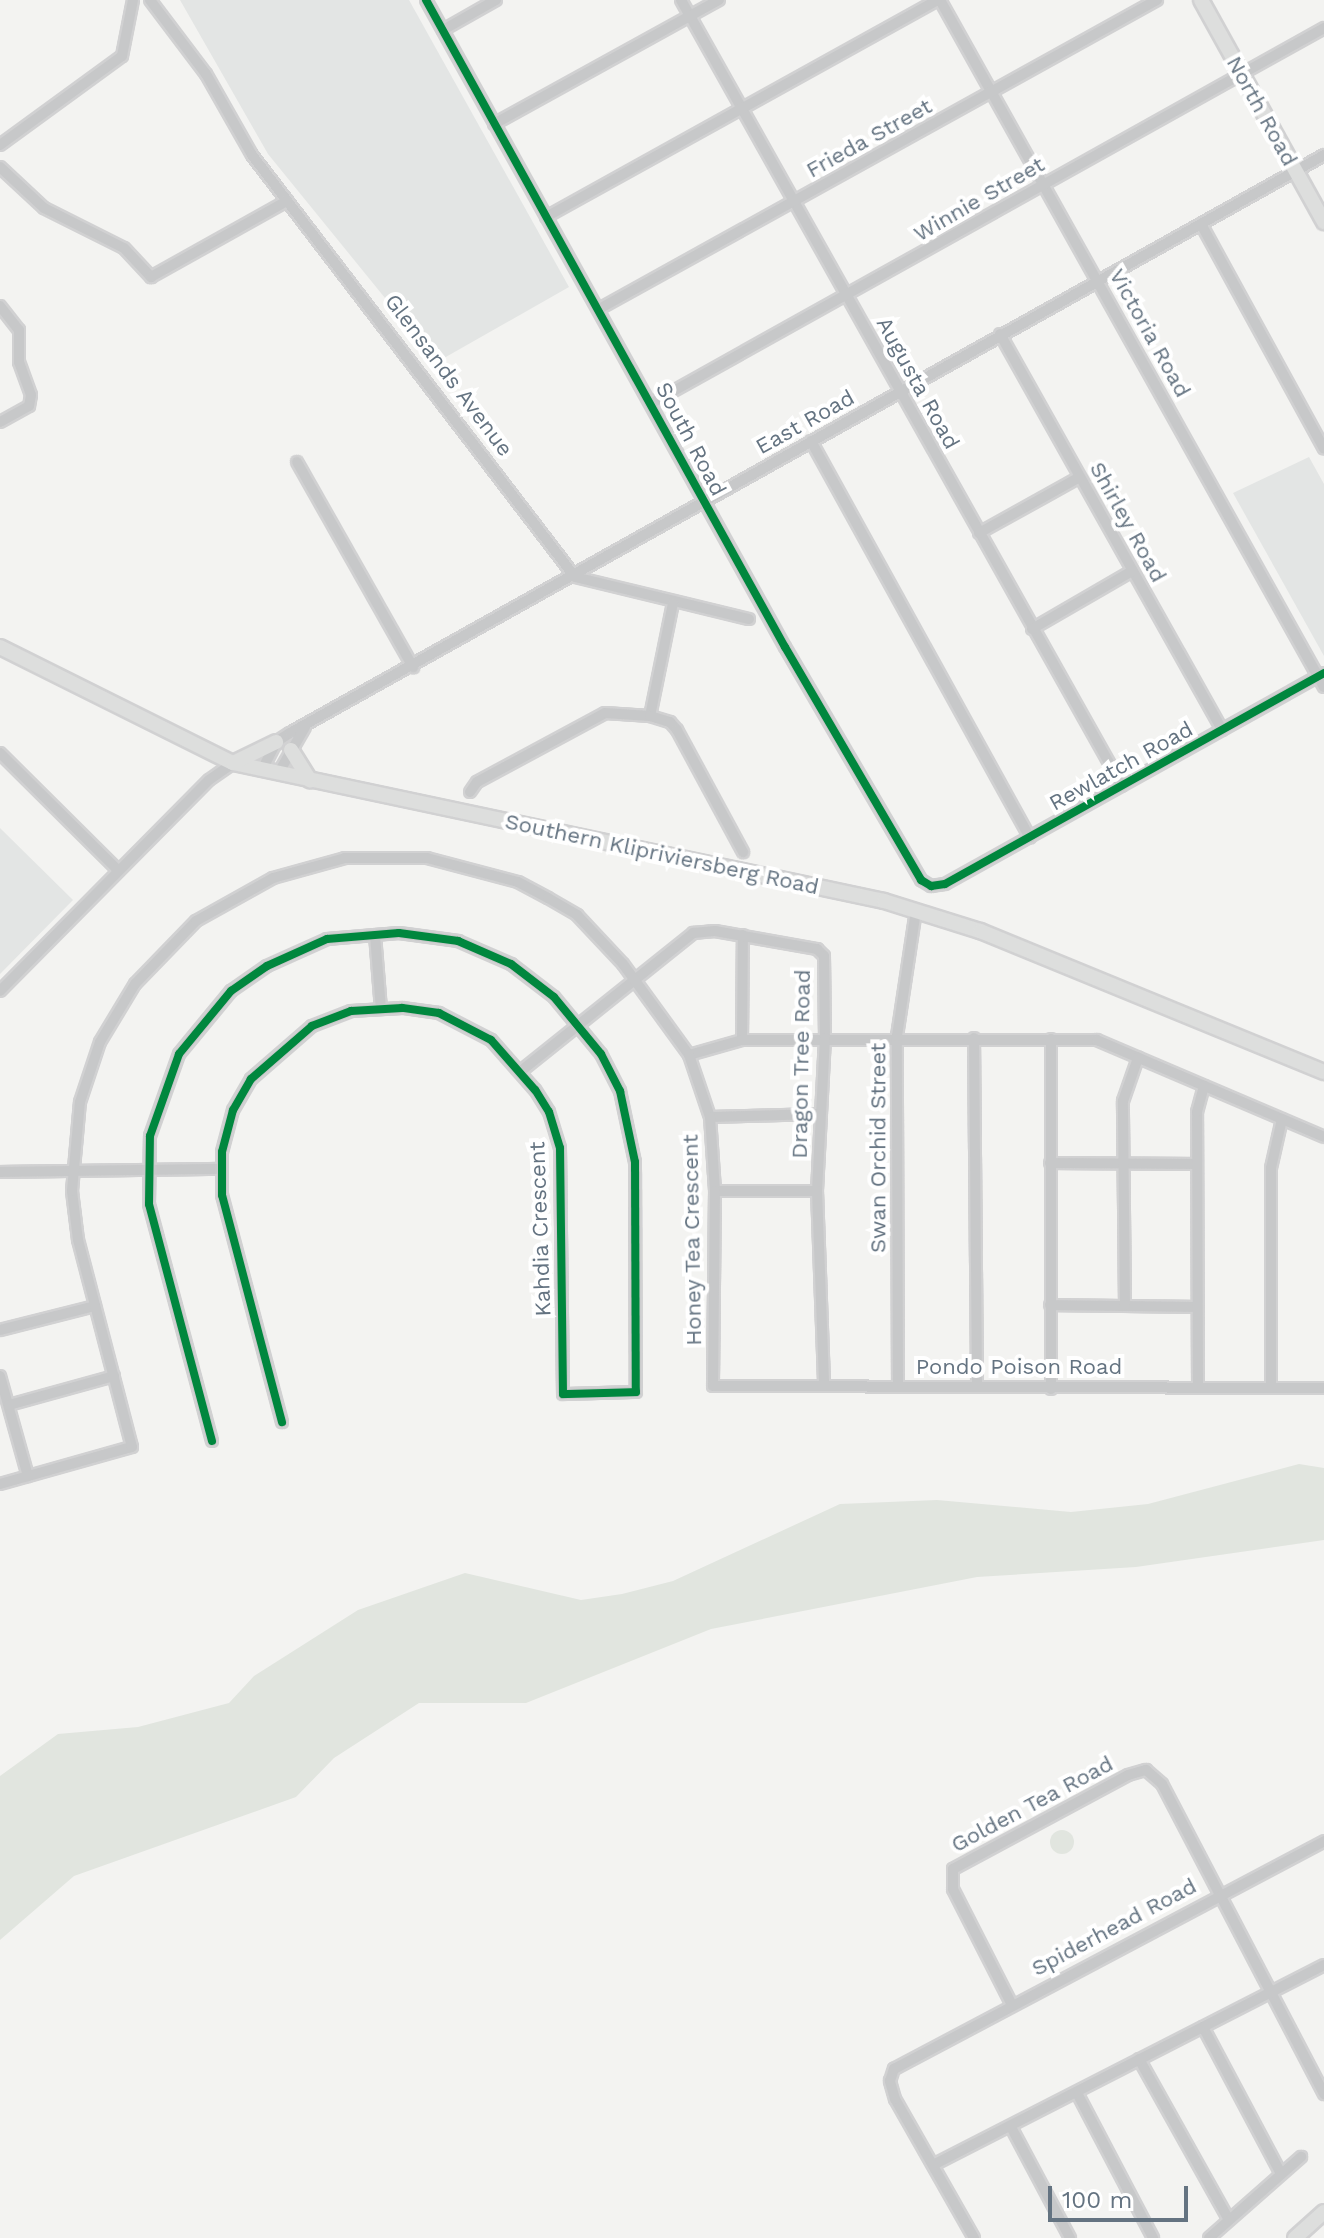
<!DOCTYPE html>
<style>
body{margin:0}
#map{position:relative;width:1324px;height:2238px;overflow:hidden;background:#f3f3f1;font-family:"Work Sans",sans-serif}
div>[style]{position:absolute}
.built>*{inset:0;background:#e3e5e4}
.green>*{inset:0;background:#e1e5df}
.round{border-radius:50%}
.roads{filter:drop-shadow(2px 0 #d1d1d2) drop-shadow(-2px 0 #d1d1d2) drop-shadow(0 2px #d1d1d2) drop-shadow(0 -2px #d1d1d2)}
.street>*{height:10px;margin:-5px;padding:0 5px;transform-origin:5px;border-radius:5px;background:#c7c8c9}
.secondary>*{height:14px;margin:-7px;padding:0 7px;transform-origin:7px;border-radius:7px;background:#dddedd}
.cycleway>*{height:8px;margin:-4px;padding:0 4px;transform-origin:4px;border-radius:4px;background:#00873e}
span{translate:-50% -50%;white-space:nowrap;text-align:center;line-height:1.15;-webkit-text-stroke:8px #fff;paint-order:stroke}
.street-label{font-size:22px;color:#647381}
.scale{position:absolute;left:1048px;top:2186px;width:140px;height:36px;box-sizing:border-box;border:4px solid #647381;border-top:0;padding-left:10px;font-size:24px;line-height:28px;white-space:nowrap;color:#647381;-webkit-text-stroke:6px #fff;paint-order:stroke}
</style>
<div id="map">
<div class="built">
<i style="clip-path:polygon(180px 0,409px 0,569px 287px,437px 362px,268px 154px)"></i>
<i style="clip-path:polygon(1309px 457px,1324px 484px,1324px 656px,1233px 493px)"></i>
<i style="clip-path:polygon(0 828px,73px 900px,0 974px)"></i>
</div>
<div class="green">
<i style="clip-path:polygon(1299px 1464px,1324px 1468px,1324px 1540px,1136px 1567px,977px 1577px,711px 1629px,526px 1703px,419px 1703px,334px 1758px,296px 1797px,74px 1876px,0 1940px,0 1776px,58px 1734px,138px 1727px,229px 1703px,254px 1676px,358px 1610px,465px 1573px,581px 1600px,622px 1594px,673px 1581px,840px 1504px,937px 1500px,1071px 1512px,1148px 1504px)"></i>
<i class="round" style="left:1050px;top:1830px;width:24px;height:24px"></i>
</div>
<div class="roads">
<div class="street">
<i style="left:150px;top:0;width:93px;rotate:52.9deg"></i>
<i style="left:206px;top:74px;width:93px;rotate:60.4deg"></i>
<i style="left:252px;top:155px;width:531px;rotate:52.57deg"></i>
<i style="left:575px;top:577px;width:179px;rotate:13.6deg"></i>
<i style="left:426px;top:0;width:740px;rotate:60.98deg"></i>
<i style="left:785px;top:647px;width:270px;rotate:59.7deg"></i>
<i style="left:921px;top:880px;width:12px;rotate:31deg"></i>
<i style="left:931px;top:886px;width:14px;rotate:-8deg"></i>
<i style="left:945px;top:884px;width:434px;rotate:-29.1deg"></i>
<i style="left:681px;top:0;width:901px;rotate:60.7deg"></i>
<i style="left:940px;top:0;width:787px;rotate:60.8deg"></i>
<i style="left:443px;top:30px;width:61px;rotate:-29.5deg"></i>
<i style="left:494px;top:124px;width:257px;rotate:-28.9deg"></i>
<i style="left:0;top:145px;width:151px;rotate:-36.1deg"></i>
<i style="left:122px;top:56px;width:57px;rotate:-78.9deg"></i>
<i style="left:0;top:167px;width:60px;rotate:43deg"></i>
<i style="left:44px;top:208px;width:89px;rotate:26.6deg"></i>
<i style="left:124px;top:248px;width:40px;rotate:47deg"></i>
<i style="left:151px;top:277px;width:156px;rotate:-29.2deg"></i>
<i style="left:546px;top:217px;width:447px;rotate:-29deg"></i>
<i style="left:1201px;top:224px;width:256px;rotate:61.3deg"></i>
<i style="left:0;top:306px;width:31px;rotate:52deg"></i>
<i style="left:19px;top:330px;width:32px;rotate:90deg"></i>
<i style="left:19px;top:362px;width:35px;rotate:70deg"></i>
<i style="left:31px;top:395px;width:11px;rotate:100deg"></i>
<i style="left:29px;top:406px;width:33px;rotate:151deg"></i>
<i style="left:599px;top:309px;width:638px;rotate:-28.98deg"></i>
<i style="left:1000px;top:334px;width:454px;rotate:60.7deg"></i>
<i style="left:652px;top:403px;width:770px;rotate:-29.16deg"></i>
<i style="left:811px;top:441px;width:453px;rotate:61.1deg"></i>
<i style="left:297px;top:462px;width:236px;rotate:60.5deg"></i>
<i style="left:979px;top:533px;width:115px;rotate:-29deg"></i>
<i style="left:1032px;top:629px;width:116px;rotate:-30.1deg"></i>
<i style="left:650px;top:716px;width:115px;rotate:-78.5deg"></i>
<i style="left:0;top:753px;width:166px;rotate:44.8deg"></i>
<i style="left:262px;top:770px;width:31px;rotate:-63deg"></i>
<i style="left:276px;top:742px;width:17px;rotate:-33deg"></i>
<i style="left:290px;top:733px;width:1185px;rotate:-29.2deg"></i>
<i style="left:278px;top:774px;width:54px;rotate:-60.1deg"></i>
<i style="left:470px;top:792px;width:12px;rotate:-55deg"></i>
<i style="left:477px;top:782px;width:145px;rotate:-28.3deg"></i>
<i style="left:605px;top:713px;width:45px;rotate:3.8deg"></i>
<i style="left:650px;top:716px;width:21px;rotate:17deg"></i>
<i style="left:670px;top:722px;width:11px;rotate:49deg"></i>
<i style="left:677px;top:730px;width:139px;rotate:61.6deg"></i>
<i style="left:375px;top:935px;width:74px;rotate:85.4deg"></i>
<i style="left:0;top:991px;width:297px;rotate:-45.3deg"></i>
<i style="left:209px;top:780px;width:29px;rotate:-35deg"></i>
<i style="left:974px;top:1038px;width:348px;rotate:89.5deg"></i>
<i style="left:742px;top:1040px;width:105px;rotate:-89.5deg"></i>
<i style="left:689px;top:1055px;width:55px;rotate:-15.8deg"></i>
<i style="left:742px;top:1040px;width:355px"></i>
<i style="left:1097px;top:1040px;width:247px;rotate:23.1deg"></i>
<i style="left:521px;top:1071px;width:221px;rotate:-38.7deg"></i>
<i style="left:693px;top:933px;width:22px;rotate:-5deg"></i>
<i style="left:715px;top:931px;width:104px;rotate:10deg"></i>
<i style="left:817px;top:949px;width:10px;rotate:45deg"></i>
<i style="left:824px;top:956px;width:82px;rotate:89.3deg"></i>
<i style="left:825px;top:1038px;width:153px;rotate:93deg"></i>
<i style="left:817px;top:1191px;width:194px;rotate:87.9deg"></i>
<i style="left:710px;top:1117px;width:109px;rotate:-1.6deg"></i>
<i style="left:1050px;top:1163px;width:147px;rotate:0.4deg"></i>
<i style="left:0;top:1172px;width:221px;rotate:-0.8deg"></i>
<i style="left:715px;top:1191px;width:102px"></i>
<i style="left:1050px;top:1305px;width:147px;rotate:0.8deg"></i>
<i style="left:1125px;top:1305px;width:204px;rotate:-90.6deg"></i>
<i style="left:1123px;top:1101px;width:46px;rotate:-70.8deg"></i>
<i style="left:0;top:1330px;width:98px;rotate:-14.2deg"></i>
<i style="left:0;top:1376px;width:104px;rotate:74.4deg"></i>
<i style="left:1198px;top:1386px;width:274px;rotate:-90.2deg"></i>
<i style="left:1197px;top:1112px;width:27px;rotate:-75deg"></i>
<i style="left:898px;top:1387px;width:351px;rotate:-90.2deg"></i>
<i style="left:897px;top:1036px;width:127px;rotate:-81.4deg"></i>
<i style="left:1271px;top:1388px;width:220px;rotate:-90deg"></i>
<i style="left:1271px;top:1168px;width:50px;rotate:-77.3deg"></i>
<i style="left:1051px;top:1389px;width:350px;rotate:-90deg"></i>
<i style="left:9px;top:1405px;width:109px;rotate:-15.4deg"></i>
<i style="left:212px;top:1441px;width:245px;rotate:-104.9deg"></i>
<i style="left:149px;top:1204px;width:68px;rotate:-89.2deg"></i>
<i style="left:150px;top:1136px;width:87px;rotate:-70.5deg"></i>
<i style="left:179px;top:1054px;width:82px;rotate:-50.5deg"></i>
<i style="left:231px;top:991px;width:44px;rotate:-34.8deg"></i>
<i style="left:267px;top:966px;width:66px;rotate:-24.2deg"></i>
<i style="left:327px;top:939px;width:72px;rotate:-4.8deg"></i>
<i style="left:399px;top:933px;width:60px;rotate:7.7deg"></i>
<i style="left:458px;top:941px;width:58px;rotate:23.5deg"></i>
<i style="left:511px;top:964px;width:54px;rotate:37.5deg"></i>
<i style="left:554px;top:997px;width:74px;rotate:50.5deg"></i>
<i style="left:601px;top:1054px;width:42px;rotate:62.8deg"></i>
<i style="left:620px;top:1091px;width:73px;rotate:78.1deg"></i>
<i style="left:635px;top:1162px;width:230px;rotate:89.8deg"></i>
<i style="left:636px;top:1392px;width:73px;rotate:178.4deg"></i>
<i style="left:563px;top:1394px;width:246px;rotate:-90.7deg"></i>
<i style="left:560px;top:1148px;width:38px;rotate:-107deg"></i>
<i style="left:549px;top:1112px;width:26px;rotate:-122deg"></i>
<i style="left:535px;top:1090px;width:67px;rotate:-131.3deg"></i>
<i style="left:491px;top:1040px;width:59px;rotate:-152.6deg"></i>
<i style="left:439px;top:1013px;width:37px;rotate:-172deg"></i>
<i style="left:402px;top:1008px;width:51px;rotate:176.6deg"></i>
<i style="left:351px;top:1011px;width:42px;rotate:159deg"></i>
<i style="left:312px;top:1026px;width:81px;rotate:139deg"></i>
<i style="left:251px;top:1079px;width:36px;rotate:120deg"></i>
<i style="left:233px;top:1110px;width:43px;rotate:104.7deg"></i>
<i style="left:222px;top:1152px;width:43px;rotate:90deg"></i>
<i style="left:222px;top:1195px;width:235px;rotate:75.2deg"></i>
<i style="left:0;top:1484px;width:137px;rotate:-15.7deg"></i>
<i style="left:132px;top:1447px;width:214px;rotate:-104.6deg"></i>
<i style="left:78px;top:1240px;width:49px;rotate:-97deg"></i>
<i style="left:72px;top:1191px;width:89px;rotate:-84.9deg"></i>
<i style="left:80px;top:1102px;width:63px;rotate:-71.6deg"></i>
<i style="left:100px;top:1042px;width:68px;rotate:-58.9deg"></i>
<i style="left:135px;top:984px;width:88px;rotate:-45.9deg"></i>
<i style="left:196px;top:921px;width:88px;rotate:-29.2deg"></i>
<i style="left:273px;top:878px;width:75px;rotate:-15.5deg"></i>
<i style="left:345px;top:858px;width:82px"></i>
<i style="left:427px;top:858px;width:94px;rotate:14.8deg"></i>
<i style="left:518px;top:882px;width:34px;rotate:28deg"></i>
<i style="left:548px;top:898px;width:34px;rotate:30deg"></i>
<i style="left:577px;top:915px;width:67px;rotate:46.8deg"></i>
<i style="left:623px;top:964px;width:112px;rotate:54deg"></i>
<i style="left:689px;top:1055px;width:65px;rotate:71.3deg"></i>
<i style="left:710px;top:1117px;width:74px;rotate:86.1deg"></i>
<i style="left:715px;top:1191px;width:195px;rotate:90.6deg"></i>
<i style="left:713px;top:1386px;width:611px;rotate:0.19deg"></i>
<i style="left:1011px;top:2003px;width:128px;rotate:-117deg"></i>
<i style="left:953px;top:1889px;width:20px;rotate:-90deg"></i>
<i style="left:953px;top:1869px;width:199px;rotate:-28.2deg"></i>
<i style="left:1128px;top:1775px;width:19px;rotate:-16deg"></i>
<i style="left:1146px;top:1770px;width:21px;rotate:41deg"></i>
<i style="left:1162px;top:1784px;width:350px;rotate:62.4deg"></i>
<i style="left:1203px;top:2027px;width:166px;rotate:62deg"></i>
<i style="left:1139px;top:2059px;width:184px;rotate:60.8deg"></i>
<i style="left:1077px;top:2093px;width:164px;rotate:62.3deg"></i>
<i style="left:1011px;top:2127px;width:126px;rotate:62deg"></i>
<i style="left:935px;top:2164px;width:437px;rotate:-27.1deg"></i>
<i style="left:974px;top:2238px;width:160px;rotate:-119.6deg"></i>
<i style="left:895px;top:2099px;width:19px;rotate:-106deg"></i>
<i style="left:890px;top:2081px;width:13px;rotate:-72deg"></i>
<i style="left:894px;top:2069px;width:487px;rotate:-27.9deg"></i>
<i style="left:1209px;top:2238px;width:123px;rotate:-41.4deg"></i>
</div>
<div class="secondary">
<i style="left:1201px;top:0;width:254px;rotate:61deg"></i>
<i style="left:0;top:647px;width:260px;rotate:26.5deg"></i>
<i style="left:233px;top:763px;width:665px;rotate:11.97deg"></i>
<i style="left:884px;top:901px;width:101px;rotate:17.4deg"></i>
<i style="left:980px;top:931px;width:372px;rotate:22.3deg"></i>
<i style="left:291px;top:750px;width:36px;rotate:58deg"></i>
<i style="left:233px;top:763px;width:48px;rotate:-26deg"></i>
<i style="left:1295px;top:2238px;width:39px;rotate:-42deg"></i>
</div>
</div>
<div class="cycleway">
<i style="left:426px;top:0;width:740px;rotate:60.98deg"></i>
<i style="left:785px;top:647px;width:270px;rotate:59.7deg"></i>
<i style="left:921px;top:880px;width:12px;rotate:31deg"></i>
<i style="left:931px;top:886px;width:14px;rotate:-8deg"></i>
<i style="left:945px;top:884px;width:434px;rotate:-29.1deg"></i>
<i style="left:212px;top:1441px;width:245px;rotate:-104.9deg"></i>
<i style="left:149px;top:1204px;width:68px;rotate:-89.2deg"></i>
<i style="left:150px;top:1136px;width:87px;rotate:-70.5deg"></i>
<i style="left:179px;top:1054px;width:82px;rotate:-50.5deg"></i>
<i style="left:231px;top:991px;width:44px;rotate:-34.8deg"></i>
<i style="left:267px;top:966px;width:66px;rotate:-24.2deg"></i>
<i style="left:327px;top:939px;width:72px;rotate:-4.8deg"></i>
<i style="left:399px;top:933px;width:60px;rotate:7.7deg"></i>
<i style="left:458px;top:941px;width:58px;rotate:23.5deg"></i>
<i style="left:511px;top:964px;width:54px;rotate:37.5deg"></i>
<i style="left:554px;top:997px;width:74px;rotate:50.5deg"></i>
<i style="left:601px;top:1054px;width:42px;rotate:62.8deg"></i>
<i style="left:620px;top:1091px;width:73px;rotate:78.1deg"></i>
<i style="left:635px;top:1162px;width:230px;rotate:89.8deg"></i>
<i style="left:636px;top:1392px;width:73px;rotate:178.4deg"></i>
<i style="left:563px;top:1394px;width:246px;rotate:-90.7deg"></i>
<i style="left:560px;top:1148px;width:38px;rotate:-107deg"></i>
<i style="left:549px;top:1112px;width:26px;rotate:-122deg"></i>
<i style="left:535px;top:1090px;width:67px;rotate:-131.3deg"></i>
<i style="left:491px;top:1040px;width:59px;rotate:-152.6deg"></i>
<i style="left:439px;top:1013px;width:37px;rotate:-172deg"></i>
<i style="left:402px;top:1008px;width:51px;rotate:176.6deg"></i>
<i style="left:351px;top:1011px;width:42px;rotate:159deg"></i>
<i style="left:312px;top:1026px;width:81px;rotate:139deg"></i>
<i style="left:251px;top:1079px;width:36px;rotate:120deg"></i>
<i style="left:233px;top:1110px;width:43px;rotate:104.7deg"></i>
<i style="left:222px;top:1152px;width:43px;rotate:90deg"></i>
<i style="left:222px;top:1195px;width:235px;rotate:75.2deg"></i>
</div>
<div class="street-label">
<span style="left:1262px;top:111px;rotate:61deg">North Road</span>
<span style="left:869px;top:138px;rotate:-29deg">Frieda Street</span>
<span style="left:979px;top:199px;rotate:-30deg">Winnie Street</span>
<span style="left:1150px;top:333px;rotate:61deg">Victoria Road</span>
<span style="left:449px;top:375px;rotate:53deg">Glensands Avenue</span>
<span style="left:918px;top:383px;rotate:61deg">Augusta Road</span>
<span style="left:805px;top:422px;rotate:-29deg">East Road</span>
<span style="left:691px;top:439px;rotate:62deg">South Road</span>
<span style="left:1128px;top:522px;rotate:61deg">Shirley Road</span>
<span style="left:1121px;top:766px;rotate:-29deg">Rewlatch Road</span>
<span style="left:662px;top:854px;rotate:12deg">Southern Klipriviersberg Road</span>
<span style="left:801px;top:1064px;rotate:-89deg">Dragon Tree Road</span>
<span style="left:878px;top:1148px;rotate:-90deg">Swan Orchid Street</span>
<span style="left:540px;top:1229px;rotate:-92deg">Kahdia Crescent</span>
<span style="left:692px;top:1240px;rotate:-91deg">Honey Tea Crescent</span>
<span style="left:1019px;top:1367px">Pondo Poison Road</span>
<span style="left:1032px;top:1804px;rotate:-28deg">Golden Tea Road</span>
<span style="left:1114px;top:1927px;rotate:-28deg">Spiderhead Road</span>
</div>
<div class="scale">100 m</div>
</div>
